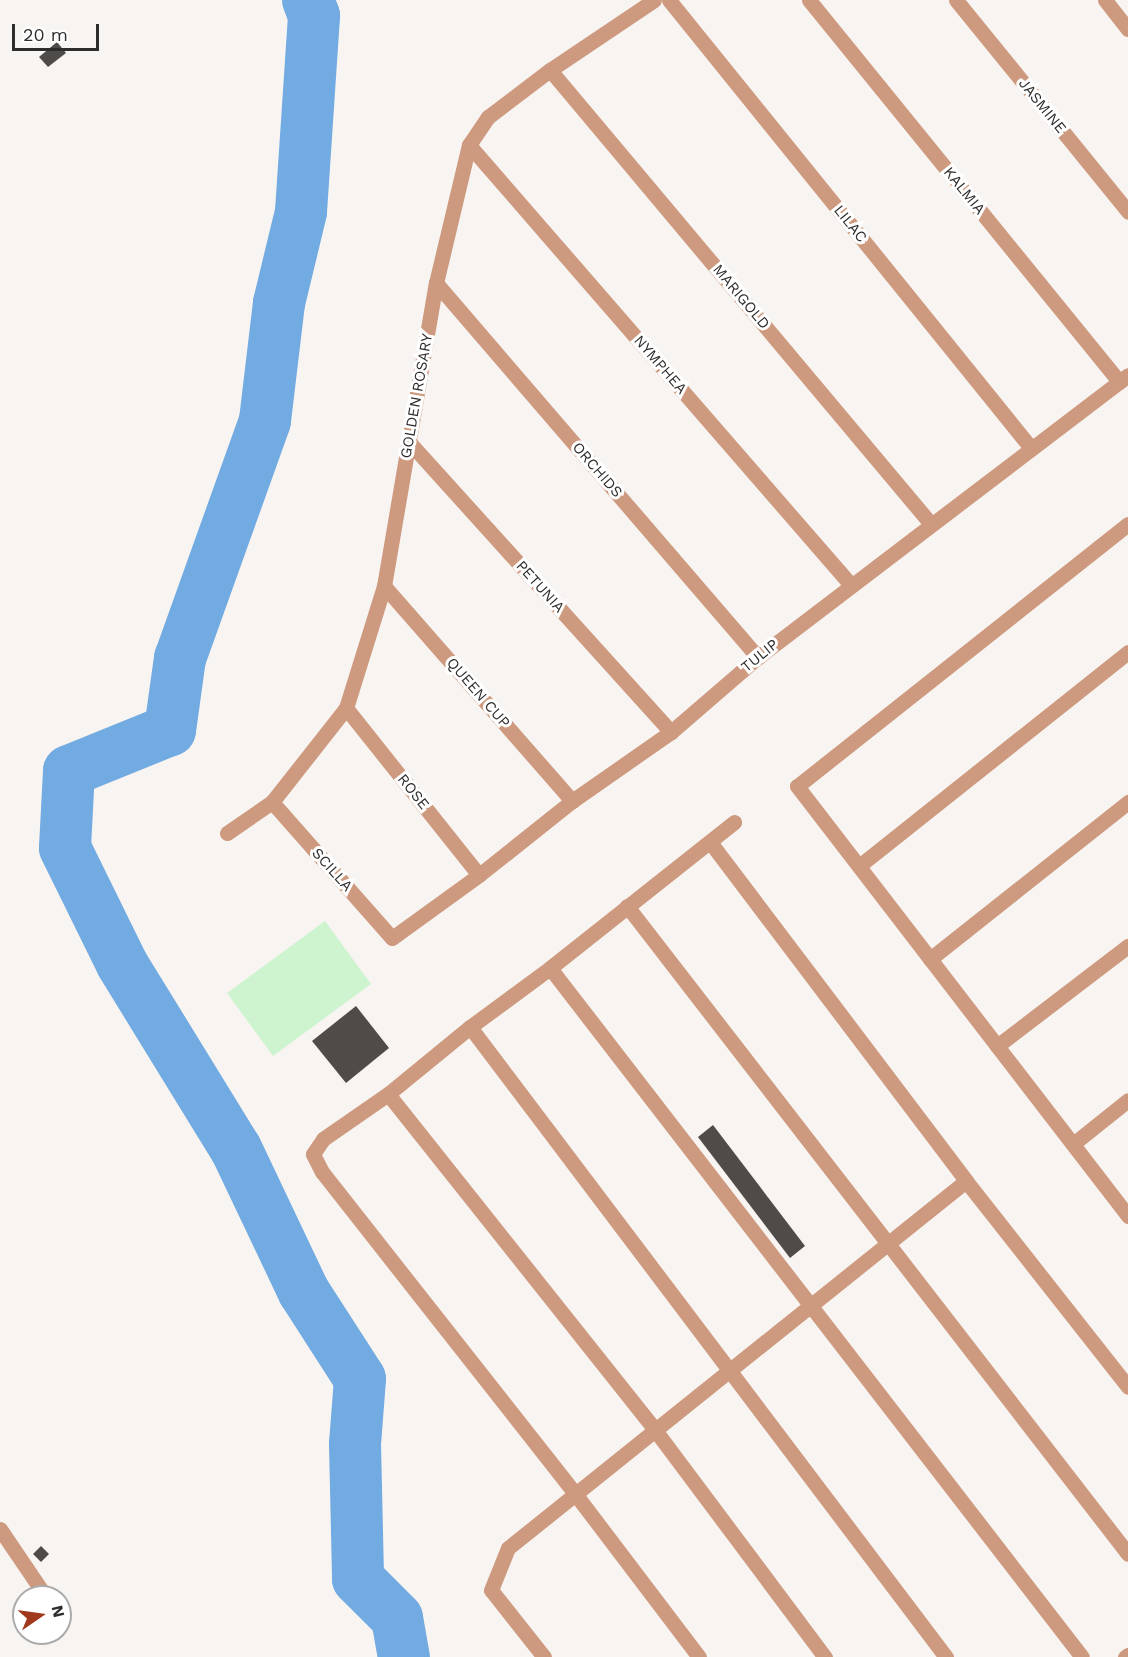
<!DOCTYPE html>
<style>
body{margin:0}
#map{position:relative;width:1128px;height:1657px;overflow:hidden;background:#f8f4f1;font-family:"Work Sans",sans-serif}
div>[style]{position:absolute}
.green>*{inset:0;background:#cdf3cf}
.river>*{height:52px;margin:-26px;padding:0 26px;transform-origin:26px;border-radius:26px;background:#72aae2}
.building>*{inset:0;background:#4f4b49}
.street>*{height:15px;margin:-7.5px;padding:0 7.5px;transform-origin:7.5px;border-radius:7.5px;background:#ce9a7f}
span{translate:-50% -50%;white-space:nowrap;text-align:center;line-height:1.15;-webkit-text-stroke:6px #fff;paint-order:stroke}
.street-label{font-size:15px;color:#2f2d2c}
.north{position:absolute;left:12px;top:1585px;width:60px;height:60px;box-sizing:border-box;background:#fff;border:2px solid #acabab;border-radius:50%;rotate:77deg;font-size:16px;font-weight:700;line-height:24px;text-align:center;color:#2f2d2c}
.north::after{content:'';display:block;margin:auto;width:21px;height:27px;background:#a1391c;clip-path:polygon(50% 0,100% 100%,50% 72%,0 100%)}
.scale{position:absolute;left:12px;top:24px;width:87px;height:27px;box-sizing:border-box;border:3px solid #2f2d2c;border-top:0;padding-left:8px;font-size:18px;line-height:21px;white-space:nowrap;color:#2f2d2c;-webkit-text-stroke:4px #fff;paint-order:stroke}
</style>
<div id="map">
<div class="green">
<i style="clip-path:polygon(325px 921px,371px 984px,273px 1056px,227px 993px)"></i>
</div>
<div class="river">
<i style="left:308px;top:0;width:17px;rotate:69deg"></i>
<i style="left:314px;top:16px;width:196px;rotate:93.8deg"></i>
<i style="left:301px;top:212px;width:94px;rotate:103.6deg"></i>
<i style="left:279px;top:303px;width:119px;rotate:96.8deg"></i>
<i style="left:265px;top:421px;width:252px;rotate:109.7deg"></i>
<i style="left:180px;top:658px;width:73px;rotate:97.9deg"></i>
<i style="left:170px;top:730px;width:109px;rotate:157.9deg"></i>
<i style="left:69px;top:771px;width:77px;rotate:93deg"></i>
<i style="left:65px;top:848px;width:129px;rotate:63.8deg"></i>
<i style="left:122px;top:964px;width:217px;rotate:58.4deg"></i>
<i style="left:236px;top:1149px;width:158px;rotate:64.6deg"></i>
<i style="left:304px;top:1292px;width:103px;rotate:57.2deg"></i>
<i style="left:360px;top:1379px;width:65px;rotate:94.4deg"></i>
<i style="left:355px;top:1444px;width:135px;rotate:88.7deg"></i>
<i style="left:358px;top:1579px;width:55px;rotate:45deg"></i>
<i style="left:397px;top:1618px;width:40px;rotate:80deg"></i>
</div>
<div class="building">
<i style="clip-path:polygon(57px 42px,66px 53px,48px 67px,39px 57px)"></i>
<i style="clip-path:polygon(356px 1006px,389px 1048px,346px 1083px,312px 1041px)"></i>
<i style="clip-path:polygon(713px 1125px,805px 1246px,790px 1258px,698px 1137px)"></i>
<i style="clip-path:polygon(41px 1546px,49px 1554px,41px 1562px,33px 1554px)"></i>
</div>
<div class="street">
<i style="left:669px;top:0;width:576px;rotate:51.06deg"></i>
<i style="left:809px;top:0;width:492px;rotate:50.9deg"></i>
<i style="left:956px;top:0;width:273px;rotate:50.9deg"></i>
<i style="left:1105px;top:0;width:37px;rotate:52deg"></i>
<i style="left:550px;top:70px;width:593px;rotate:50deg"></i>
<i style="left:469px;top:145px;width:583px;rotate:49.04deg"></i>
<i style="left:436px;top:283px;width:494px;rotate:49.3deg"></i>
<i style="left:409px;top:442px;width:391px;rotate:47.9deg"></i>
<i style="left:1128px;top:524px;width:422px;rotate:141.6deg"></i>
<i style="left:797px;top:786px;width:543px;rotate:52.41deg"></i>
<i style="left:384px;top:586px;width:286px;rotate:48.8deg"></i>
<i style="left:346px;top:708px;width:213px;rotate:51.5deg"></i>
<i style="left:272px;top:802px;width:181px;rotate:48.6deg"></i>
<i style="left:392px;top:938px;width:107px;rotate:-35.9deg"></i>
<i style="left:479px;top:875px;width:119px;rotate:-38.5deg"></i>
<i style="left:572px;top:801px;width:121px;rotate:-34.9deg"></i>
<i style="left:671px;top:732px;width:115px;rotate:-40.8deg"></i>
<i style="left:758px;top:657px;width:465px;rotate:-37.3deg"></i>
<i style="left:227px;top:833px;width:55px;rotate:-34.6deg"></i>
<i style="left:272px;top:802px;width:120px;rotate:-51.8deg"></i>
<i style="left:346px;top:708px;width:128px;rotate:-72.7deg"></i>
<i style="left:384px;top:586px;width:307px;rotate:-80.3deg"></i>
<i style="left:436px;top:283px;width:142px;rotate:-76.6deg"></i>
<i style="left:469px;top:145px;width:34px;rotate:-56deg"></i>
<i style="left:488px;top:117px;width:78px;rotate:-37.2deg"></i>
<i style="left:550px;top:70px;width:125px;rotate:-33.9deg"></i>
<i style="left:710px;top:842px;width:425px;rotate:52.9deg"></i>
<i style="left:966px;top:1181px;width:262px;rotate:51.8deg"></i>
<i style="left:859px;top:866px;width:344px;rotate:-38.5deg"></i>
<i style="left:627px;top:906px;width:819px;rotate:52.29deg"></i>
<i style="left:930px;top:959px;width:253px;rotate:-38.4deg"></i>
<i style="left:550px;top:968px;width:870px;rotate:52.33deg"></i>
<i style="left:470px;top:1027px;width:790px;rotate:52.93deg"></i>
<i style="left:997px;top:1046px;width:165px;rotate:-37.4deg"></i>
<i style="left:388px;top:1094px;width:429px;rotate:51.5deg"></i>
<i style="left:655px;top:1430px;width:284px;rotate:53.2deg"></i>
<i style="left:1073px;top:1144px;width:70px;rotate:-38.7deg"></i>
<i style="left:0;top:1529px;width:82px;rotate:55.9deg"></i>
<i style="left:544px;top:1657px;width:85px;rotate:-128.3deg"></i>
<i style="left:491px;top:1590px;width:45px;rotate:-68deg"></i>
<i style="left:508px;top:1548px;width:587px;rotate:-38.71deg"></i>
<i style="left:699px;top:1657px;width:202px;rotate:-127.2deg"></i>
<i style="left:577px;top:1496px;width:412px;rotate:-128.2deg"></i>
<i style="left:322px;top:1172px;width:20px;rotate:-117deg"></i>
<i style="left:313px;top:1154px;width:18px;rotate:-56deg"></i>
<i style="left:323px;top:1139px;width:79px;rotate:-34.7deg"></i>
<i style="left:388px;top:1094px;width:106px;rotate:-39.3deg"></i>
<i style="left:470px;top:1027px;width:99px;rotate:-36.4deg"></i>
<i style="left:550px;top:968px;width:235px;rotate:-38.4deg"></i>
<i style="left:1125px;top:1657px;width:4px;rotate:-34deg"></i>
</div>
<div class="street-label">
<span style="left:1042px;top:106px;rotate:51deg">JASMINE</span>
<span style="left:964px;top:191px;rotate:51deg">KALMIA</span>
<span style="left:850px;top:224px;rotate:51deg">LILAC</span>
<span style="left:741px;top:297px;rotate:50deg">MARIGOLD</span>
<span style="left:660px;top:365px;rotate:49deg">NYMPHEA</span>
<span style="left:417px;top:396px;rotate:-80deg">GOLDEN ROSARY</span>
<span style="left:597px;top:470px;rotate:49deg">ORCHIDS</span>
<span style="left:540px;top:587px;rotate:48deg">PETUNIA</span>
<span style="left:760px;top:656px;rotate:-39deg">TULIP</span>
<span style="left:478px;top:693px;rotate:49deg">QUEEN CUP</span>
<span style="left:413px;top:792px;rotate:51deg">ROSE</span>
<span style="left:332px;top:870px;rotate:48deg">SCILLA</span>
</div>
<div class="north">N</div>
<div class="scale">20 m</div>
</div>
